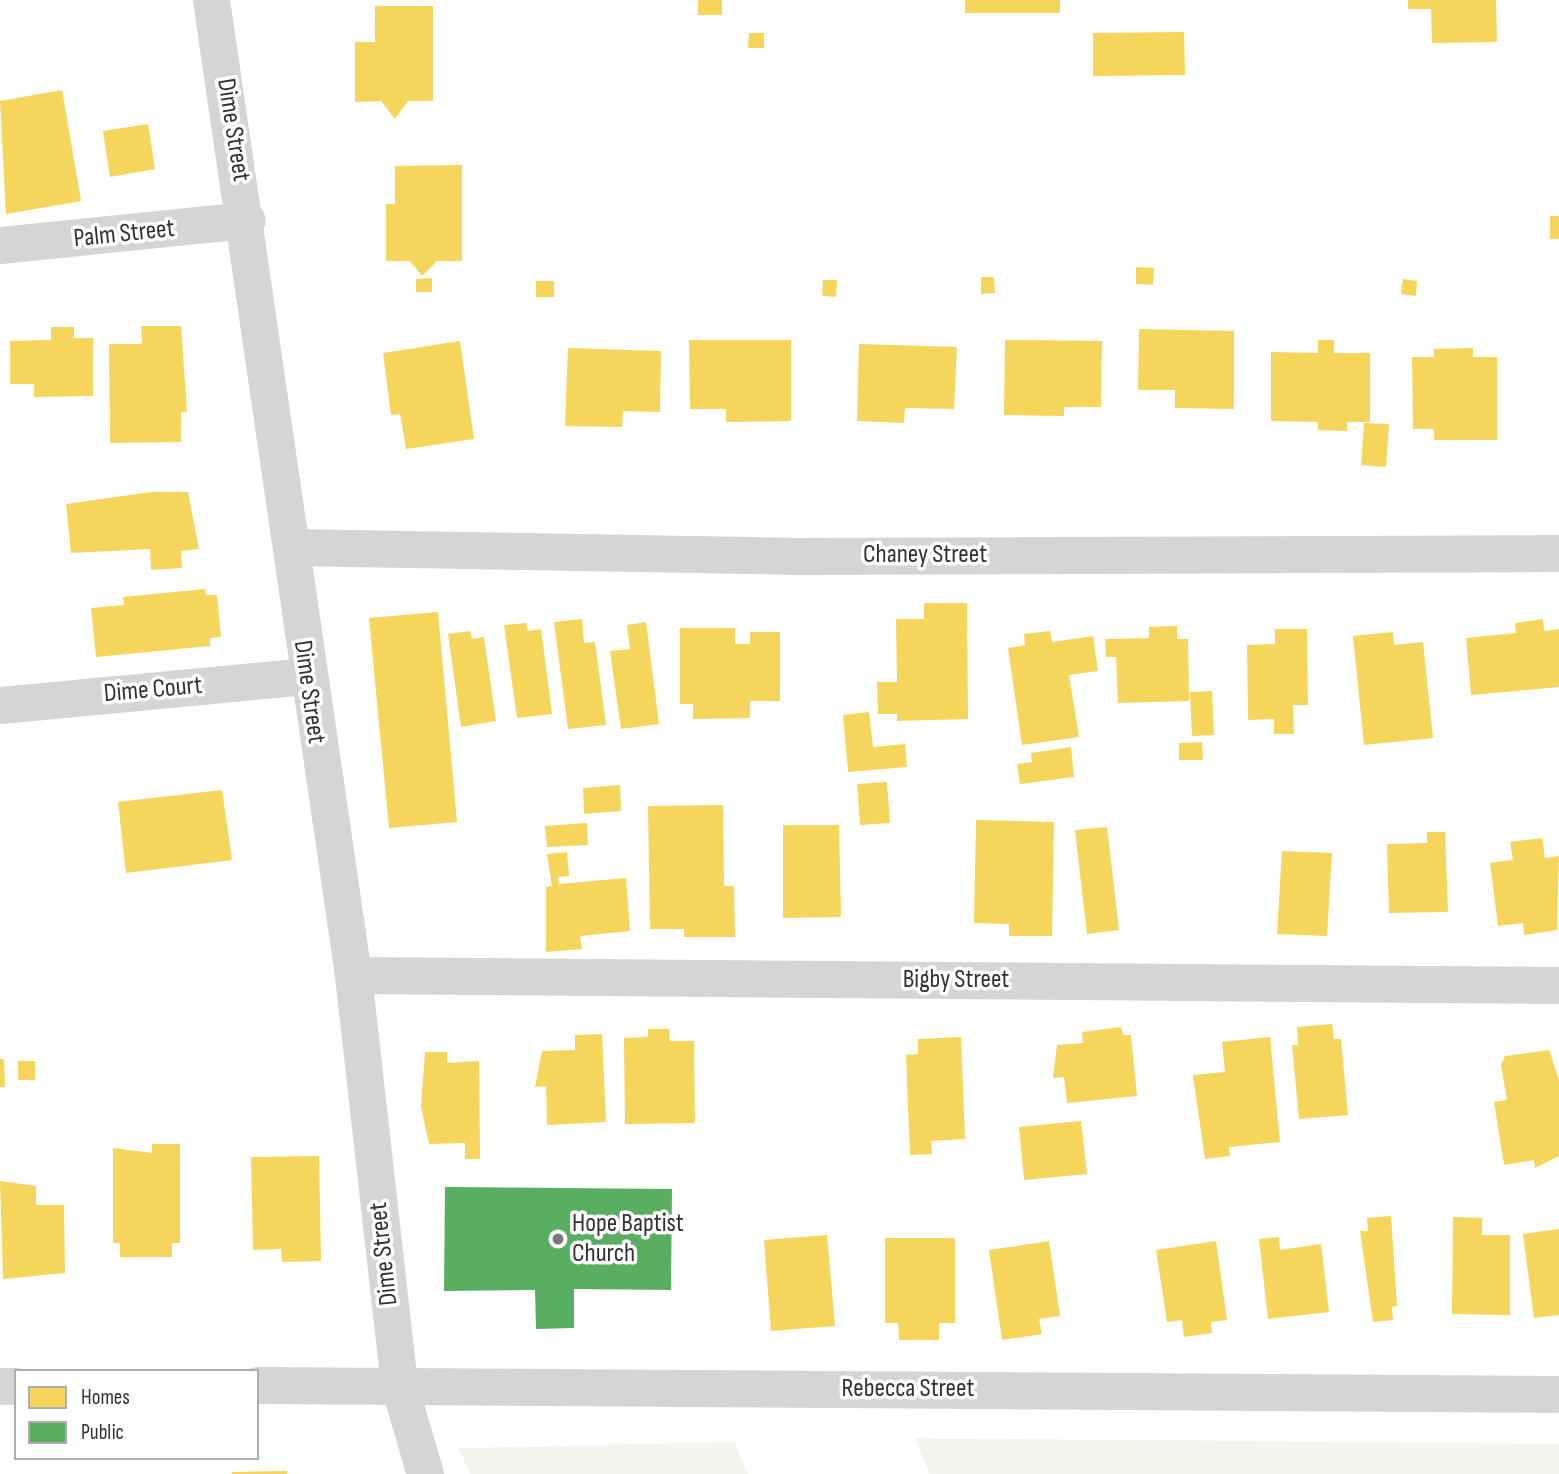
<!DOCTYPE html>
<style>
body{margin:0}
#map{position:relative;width:1559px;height:1474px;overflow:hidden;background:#fff;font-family:"Sofia Sans Condensed",sans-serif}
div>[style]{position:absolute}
.green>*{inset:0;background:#f2f6ed}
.homes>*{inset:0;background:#f6d55c}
.public>*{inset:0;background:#5aae61}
.street>*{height:37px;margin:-18.5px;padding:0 18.5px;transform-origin:18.5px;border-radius:18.5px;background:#d5d5d5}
.dots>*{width:19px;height:19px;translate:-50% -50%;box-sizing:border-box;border:4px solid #fff;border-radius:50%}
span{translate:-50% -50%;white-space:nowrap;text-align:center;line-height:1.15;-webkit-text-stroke:7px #fff;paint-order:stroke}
.street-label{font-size:26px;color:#313131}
.poi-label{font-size:26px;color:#313131}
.left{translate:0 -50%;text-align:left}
.legend{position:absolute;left:14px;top:1369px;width:245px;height:91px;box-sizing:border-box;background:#fff;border:2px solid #adadad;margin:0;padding:9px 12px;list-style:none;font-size:21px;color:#313131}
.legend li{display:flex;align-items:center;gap:14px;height:35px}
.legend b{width:35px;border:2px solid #adadad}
</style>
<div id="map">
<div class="green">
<i style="clip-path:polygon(915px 1438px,1559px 1444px,1559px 1474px,929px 1474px)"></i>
<i style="clip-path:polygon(735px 1442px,748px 1474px,470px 1474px,459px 1448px)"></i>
</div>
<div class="homes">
<i style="clip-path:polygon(698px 0,722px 0,722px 15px,698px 15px)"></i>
<i style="clip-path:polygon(965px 0,1060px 0,1060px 13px,965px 13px)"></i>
<i style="clip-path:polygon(1408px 0,1496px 0,1497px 42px,1432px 43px,1431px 9px,1408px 9px)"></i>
<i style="clip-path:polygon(375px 6px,433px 6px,433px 101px,408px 101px,395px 119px,381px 101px,355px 102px,355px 42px,375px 42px)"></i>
<i style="clip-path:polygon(1184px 32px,1185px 75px,1093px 76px,1093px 33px)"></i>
<i style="clip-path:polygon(749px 33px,764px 33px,764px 48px,748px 48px)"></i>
<i style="clip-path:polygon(62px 90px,81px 201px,6px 214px,0 101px)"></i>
<i style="clip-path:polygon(148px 124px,155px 169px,110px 177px,103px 131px)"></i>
<i style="clip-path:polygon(462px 165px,462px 261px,437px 261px,422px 276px,410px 261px,386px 261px,386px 204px,395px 204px,395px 166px)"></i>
<i style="clip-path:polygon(1550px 216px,1559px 216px,1559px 239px,1550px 239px)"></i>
<i style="clip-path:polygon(1136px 267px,1154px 268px,1153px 285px,1136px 284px)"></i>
<i style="clip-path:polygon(981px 277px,994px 277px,995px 293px,981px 294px)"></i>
<i style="clip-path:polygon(432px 278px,432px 292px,416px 292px,416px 279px)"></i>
<i style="clip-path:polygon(1403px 279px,1417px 281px,1416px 296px,1401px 294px)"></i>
<i style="clip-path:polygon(823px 280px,837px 280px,836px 297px,822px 296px)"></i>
<i style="clip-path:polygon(536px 281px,554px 281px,554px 297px,536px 297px)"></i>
<i style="clip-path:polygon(141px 326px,181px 326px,187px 412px,181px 412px,181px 442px,110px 443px,109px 344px,142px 344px)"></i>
<i style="clip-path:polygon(51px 327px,74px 327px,74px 338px,93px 338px,93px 396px,34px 397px,34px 384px,10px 384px,10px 341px,51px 340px)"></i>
<i style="clip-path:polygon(1139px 329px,1234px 331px,1234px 409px,1175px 408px,1175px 390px,1138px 390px)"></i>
<i style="clip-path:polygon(689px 340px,791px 340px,791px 421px,726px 422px,726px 409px,690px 409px)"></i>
<i style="clip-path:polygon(1005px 340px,1102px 341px,1101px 407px,1064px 407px,1064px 416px,1004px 415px)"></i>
<i style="clip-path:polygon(1318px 340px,1334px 340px,1334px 353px,1370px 353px,1370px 422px,1347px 422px,1347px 431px,1318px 430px,1318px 422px,1271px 421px,1271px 352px,1318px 353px)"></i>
<i style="clip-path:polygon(460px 341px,474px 439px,406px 449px,400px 414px,391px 415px,383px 353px)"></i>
<i style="clip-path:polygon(859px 344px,957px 347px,954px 409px,905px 408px,904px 423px,857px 421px)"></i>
<i style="clip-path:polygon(568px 348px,661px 351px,660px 412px,623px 411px,622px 427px,565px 426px)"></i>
<i style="clip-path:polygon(1473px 348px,1473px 357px,1497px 357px,1497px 440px,1434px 440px,1434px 429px,1413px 429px,1412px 357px,1434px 357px,1434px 349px)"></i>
<i style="clip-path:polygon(1364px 423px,1389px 424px,1386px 467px,1361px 465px)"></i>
<i style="clip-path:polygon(151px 492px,188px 492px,199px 549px,181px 551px,182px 568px,151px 570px,150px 549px,71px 553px,66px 504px)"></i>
<i style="clip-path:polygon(205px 589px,206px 595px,217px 595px,221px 637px,210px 638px,210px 646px,96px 657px,91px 608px,124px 605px,123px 597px)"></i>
<i style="clip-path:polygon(924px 603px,967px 603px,968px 719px,897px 721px,897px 714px,878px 714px,877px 682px,897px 682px,896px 619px,924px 619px)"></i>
<i style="clip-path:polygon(438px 612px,457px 822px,389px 828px,369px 618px)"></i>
<i style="clip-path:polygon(582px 619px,584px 643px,595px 642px,606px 725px,568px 729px,554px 622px)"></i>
<i style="clip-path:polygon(1543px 619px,1544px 631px,1559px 629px,1559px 687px,1471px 695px,1466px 638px,1516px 633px,1515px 623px)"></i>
<i style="clip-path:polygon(646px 622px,659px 724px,621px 729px,610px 651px,630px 649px,627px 625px)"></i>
<i style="clip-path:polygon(526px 623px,528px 631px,541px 629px,552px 714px,517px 718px,504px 625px)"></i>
<i style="clip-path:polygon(1177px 626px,1177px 639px,1188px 639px,1189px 701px,1118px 703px,1116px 657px,1106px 657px,1105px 639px,1149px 638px,1149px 627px)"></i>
<i style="clip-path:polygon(680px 628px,735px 628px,735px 644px,750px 644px,750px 632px,780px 632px,780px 701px,750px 701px,750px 718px,693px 719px,693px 704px,680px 704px)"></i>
<i style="clip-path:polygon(1275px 629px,1307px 629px,1308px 705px,1293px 705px,1294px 734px,1274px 734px,1274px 719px,1248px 720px,1247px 645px,1275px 644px)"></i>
<i style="clip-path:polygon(470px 631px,472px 639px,484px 637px,496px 721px,461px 727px,448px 634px)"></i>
<i style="clip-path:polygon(1050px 631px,1052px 642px,1093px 636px,1098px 671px,1069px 675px,1079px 737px,1022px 745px,1008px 648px,1025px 645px,1024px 634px)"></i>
<i style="clip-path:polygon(1393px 632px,1394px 645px,1423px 642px,1433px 738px,1364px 745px,1353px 636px)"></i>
<i style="clip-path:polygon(1212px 691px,1214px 735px,1192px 736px,1190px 692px)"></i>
<i style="clip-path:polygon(869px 712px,873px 747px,905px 744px,907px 767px,848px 772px,843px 715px)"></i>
<i style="clip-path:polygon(1202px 742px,1203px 760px,1179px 760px,1179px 743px)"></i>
<i style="clip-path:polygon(1071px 747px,1074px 777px,1020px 784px,1017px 764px,1032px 762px,1031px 753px)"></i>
<i style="clip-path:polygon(887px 782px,890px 823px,860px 825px,857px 784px)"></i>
<i style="clip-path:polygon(620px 785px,621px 811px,584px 814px,583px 788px)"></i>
<i style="clip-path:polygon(222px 790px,232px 860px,126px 873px,118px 802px)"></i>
<i style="clip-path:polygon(723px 805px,724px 886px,734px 886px,735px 937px,684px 937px,684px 929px,650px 929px,648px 806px)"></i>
<i style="clip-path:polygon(976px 820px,1054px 822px,1052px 936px,1009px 936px,1009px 924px,974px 923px)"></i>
<i style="clip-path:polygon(587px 823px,588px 845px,547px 847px,545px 826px)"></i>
<i style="clip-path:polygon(783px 825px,839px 825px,841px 917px,783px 918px)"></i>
<i style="clip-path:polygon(1107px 827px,1119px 930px,1087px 934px,1075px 830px)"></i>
<i style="clip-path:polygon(1427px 832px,1445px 832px,1448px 912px,1389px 913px,1387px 844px,1427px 843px)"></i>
<i style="clip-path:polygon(1542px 838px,1545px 858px,1559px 856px,1557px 930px,1524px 935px,1523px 923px,1498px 926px,1490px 863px,1513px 860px,1510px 842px)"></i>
<i style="clip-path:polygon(1282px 851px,1332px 853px,1327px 936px,1277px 934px)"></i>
<i style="clip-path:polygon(567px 852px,569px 876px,558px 877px,559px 884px,626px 878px,630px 931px,580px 936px,582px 949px,546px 952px,546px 887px,552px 886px,547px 854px)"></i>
<i style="clip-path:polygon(1332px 1024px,1334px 1039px,1341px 1039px,1348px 1115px,1299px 1119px,1292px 1045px,1298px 1045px,1297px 1027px)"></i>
<i style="clip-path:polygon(1121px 1027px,1123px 1035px,1131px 1035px,1137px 1096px,1067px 1103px,1064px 1077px,1053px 1078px,1057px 1045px,1083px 1043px,1082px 1032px)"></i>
<i style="clip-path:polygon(648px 1029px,669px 1029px,670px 1041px,694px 1041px,695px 1123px,625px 1124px,624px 1038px,648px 1037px)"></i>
<i style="clip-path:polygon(602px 1034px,606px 1122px,547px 1125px,546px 1086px,535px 1087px,542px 1051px,575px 1050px,575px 1035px)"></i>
<i style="clip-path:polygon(961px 1037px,965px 1139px,931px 1141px,932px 1154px,910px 1155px,906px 1055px,918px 1054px,918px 1039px)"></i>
<i style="clip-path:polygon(1270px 1037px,1280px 1142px,1229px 1147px,1230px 1156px,1205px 1159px,1193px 1075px,1225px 1072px,1222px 1042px)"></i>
<i style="clip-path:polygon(1549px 1050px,1559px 1080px,1559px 1156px,1535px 1168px,1534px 1160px,1504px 1165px,1494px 1102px,1507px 1100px,1501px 1065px,1505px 1056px)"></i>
<i style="clip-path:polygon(425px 1052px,447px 1052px,447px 1063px,479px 1061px,480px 1159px,465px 1159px,465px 1143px,429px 1144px,421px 1107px)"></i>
<i style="clip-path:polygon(0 1059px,4px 1059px,5px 1087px,0 1087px)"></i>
<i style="clip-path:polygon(18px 1061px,35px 1061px,35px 1080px,18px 1080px)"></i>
<i style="clip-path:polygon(1081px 1121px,1087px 1174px,1024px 1180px,1019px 1127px)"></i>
<i style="clip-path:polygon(152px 1144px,180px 1144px,180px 1243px,172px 1243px,172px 1257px,120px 1257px,120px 1243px,113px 1243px,113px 1148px,152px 1153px)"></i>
<i style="clip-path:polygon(319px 1156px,321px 1261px,282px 1262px,281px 1249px,253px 1250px,251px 1157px)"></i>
<i style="clip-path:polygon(0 1181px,36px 1186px,36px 1205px,64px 1205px,65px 1273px,3px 1279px)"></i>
<i style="clip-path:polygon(1391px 1216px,1397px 1306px,1392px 1307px,1393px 1320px,1373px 1322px,1360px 1231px,1368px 1231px,1367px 1218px)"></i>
<i style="clip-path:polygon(1453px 1217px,1482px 1218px,1482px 1235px,1510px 1235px,1510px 1315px,1452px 1314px)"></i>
<i style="clip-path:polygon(1559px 1229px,1559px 1315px,1534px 1318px,1523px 1234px)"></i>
<i style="clip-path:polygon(827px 1235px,835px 1326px,771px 1331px,764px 1240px)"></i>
<i style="clip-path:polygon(1279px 1237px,1280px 1250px,1321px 1244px,1329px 1312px,1268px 1319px,1259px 1239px)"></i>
<i style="clip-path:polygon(885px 1238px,955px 1238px,955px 1323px,939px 1323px,939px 1340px,899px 1340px,898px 1323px,885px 1323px)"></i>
<i style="clip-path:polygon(1049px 1241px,1060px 1316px,1039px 1319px,1042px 1334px,1002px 1340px,989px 1250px)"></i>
<i style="clip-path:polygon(1216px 1241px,1227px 1320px,1211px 1322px,1212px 1333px,1184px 1337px,1182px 1320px,1167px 1322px,1156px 1250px)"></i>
<i style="clip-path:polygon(287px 1471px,287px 1474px,232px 1474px,232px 1472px)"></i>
</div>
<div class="public">
<i style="clip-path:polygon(445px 1187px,672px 1189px,671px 1290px,574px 1289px,574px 1328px,536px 1329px,535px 1290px,444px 1291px)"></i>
</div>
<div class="street">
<i style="left:211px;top:0;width:985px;rotate:81.71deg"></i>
<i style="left:353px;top:975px;width:413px;rotate:83.6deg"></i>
<i style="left:399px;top:1385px;width:93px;rotate:73.7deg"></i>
<i style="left:0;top:245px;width:248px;rotate:-5.8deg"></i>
<i style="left:292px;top:547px;width:499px;rotate:1deg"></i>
<i style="left:791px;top:556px;width:768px;rotate:-0.22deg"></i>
<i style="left:0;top:705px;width:307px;rotate:-5.4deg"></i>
<i style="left:353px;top:975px;width:1206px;rotate:0.48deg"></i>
<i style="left:257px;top:1385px;width:1302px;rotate:0.4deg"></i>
<i style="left:0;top:1386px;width:16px"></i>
</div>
<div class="dots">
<i style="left:558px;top:1239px;background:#797979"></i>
</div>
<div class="street-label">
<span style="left:233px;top:130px;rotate:81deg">Dime Street</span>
<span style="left:124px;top:234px;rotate:-6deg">Palm Street</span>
<span style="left:925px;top:555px">Chaney Street</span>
<span style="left:153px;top:690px;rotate:-5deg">Dime Court</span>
<span style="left:309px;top:692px;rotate:82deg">Dime Street</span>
<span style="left:956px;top:980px">Bigby Street</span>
<span style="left:384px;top:1254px;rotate:-96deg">Dime Street</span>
<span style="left:908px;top:1389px">Rebecca Street</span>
</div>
<div class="poi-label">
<span class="left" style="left:572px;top:1239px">Hope Baptist<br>Church</span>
</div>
<ul class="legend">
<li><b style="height:19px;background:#f6d55c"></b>Homes</li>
<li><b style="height:19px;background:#5aae61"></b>Public</li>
</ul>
</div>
